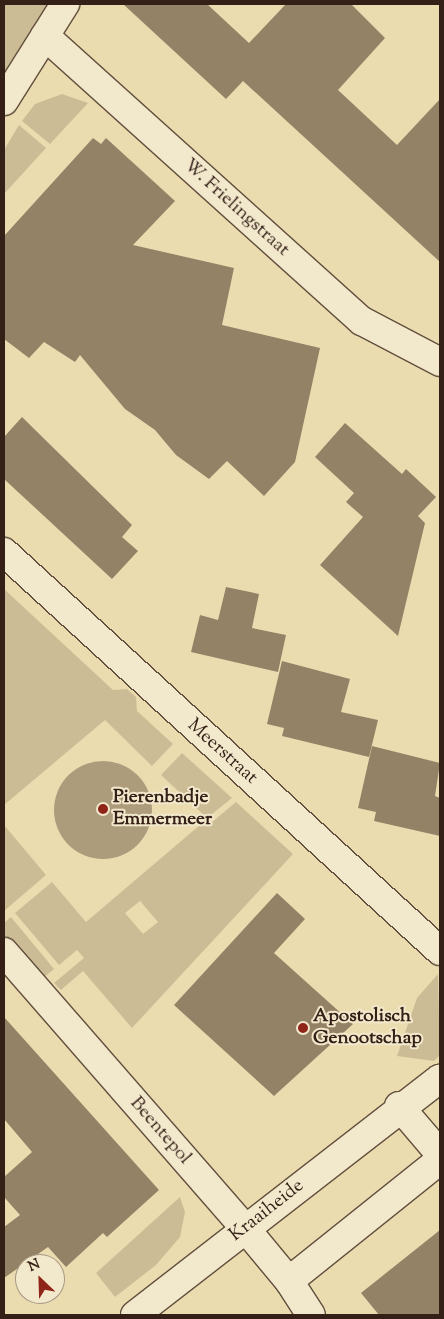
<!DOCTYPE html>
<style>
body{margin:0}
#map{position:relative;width:444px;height:1319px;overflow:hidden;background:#ebdcb0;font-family:"Sorts Mill Goudy",serif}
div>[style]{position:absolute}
.green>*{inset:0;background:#ccbc96}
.water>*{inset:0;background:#ad9c7c}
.round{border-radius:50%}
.building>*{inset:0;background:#948267}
.roads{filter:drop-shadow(1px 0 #624f3d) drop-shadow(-1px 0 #624f3d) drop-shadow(0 1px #624f3d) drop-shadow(0 -1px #624f3d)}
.minor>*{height:28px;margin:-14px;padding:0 14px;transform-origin:14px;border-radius:14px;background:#f2e8cc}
.dots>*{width:14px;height:14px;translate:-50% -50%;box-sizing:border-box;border:2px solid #f2e8cc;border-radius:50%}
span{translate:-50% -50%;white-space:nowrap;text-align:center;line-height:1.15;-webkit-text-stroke:4px #f2e8cc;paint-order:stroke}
.street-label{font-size:19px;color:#352017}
.poi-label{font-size:19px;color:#352017;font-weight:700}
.left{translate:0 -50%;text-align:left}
.frame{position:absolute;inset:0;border:5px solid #352017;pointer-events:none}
.north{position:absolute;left:15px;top:1254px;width:50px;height:50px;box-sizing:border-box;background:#f2e8cc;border:1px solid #a69884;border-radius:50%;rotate:336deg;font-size:14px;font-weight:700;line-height:20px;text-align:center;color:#352017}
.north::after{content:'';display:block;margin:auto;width:18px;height:22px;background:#8f2418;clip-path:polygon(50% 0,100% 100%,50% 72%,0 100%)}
</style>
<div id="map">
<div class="green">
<i style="clip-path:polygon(5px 4px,49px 4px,4px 75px,4px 6px)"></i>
<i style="clip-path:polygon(62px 94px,88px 103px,50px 144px,22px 121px,35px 104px)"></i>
<i style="clip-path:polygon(19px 125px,46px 148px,4px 194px,4px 150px)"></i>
<i style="clip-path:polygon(4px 589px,113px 690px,127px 689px,136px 697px,137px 711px,173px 744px,152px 766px,105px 720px,4px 805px)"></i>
<i style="clip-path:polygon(182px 753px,232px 798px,207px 818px,161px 775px)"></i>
<i style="clip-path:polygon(evenodd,236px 802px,293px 854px,132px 1028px,83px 971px,61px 990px,54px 983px,84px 958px,77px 950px,59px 965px,15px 913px,52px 882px,86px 922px,207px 819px,211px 823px,236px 802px,140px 901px,158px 922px,143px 934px,125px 913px,140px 901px)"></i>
<i style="clip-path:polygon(4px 825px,46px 875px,4px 911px)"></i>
<i style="clip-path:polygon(11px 917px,54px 969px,42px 979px,4px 937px,4px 923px)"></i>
<i style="clip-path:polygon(438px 974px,440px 1055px,434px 1061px,397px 1056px,417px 998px)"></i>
<i style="clip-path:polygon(180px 1197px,185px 1212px,180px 1237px,156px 1265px,115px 1297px,96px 1273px)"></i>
</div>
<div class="water">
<i class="round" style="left:54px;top:761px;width:98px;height:98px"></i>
</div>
<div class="building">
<i style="clip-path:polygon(123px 4px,207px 4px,249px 43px,286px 4px,351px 4px,385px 38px,338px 90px,397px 145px,440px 99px,440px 262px,243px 81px,226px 99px)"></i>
<i style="clip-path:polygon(93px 138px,101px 144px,106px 138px,175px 201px,133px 245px,234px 268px,222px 325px,320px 348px,295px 462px,264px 496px,227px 461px,209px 479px,176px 455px,155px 430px,125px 409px,80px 355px,75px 362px,44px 342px,29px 358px,4px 339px,4px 236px)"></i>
<i style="clip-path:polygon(22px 417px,132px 525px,122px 537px,138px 551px,112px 579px,4px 479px,4px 437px)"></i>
<i style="clip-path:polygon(345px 423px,402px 474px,406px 469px,436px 497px,418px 516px,425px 523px,398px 636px,320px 565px,363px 517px,346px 502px,354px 493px,315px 457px)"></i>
<i style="clip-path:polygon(226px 587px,259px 594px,252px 628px,286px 635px,278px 672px,191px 652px,200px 615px,218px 620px)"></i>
<i style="clip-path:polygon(282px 661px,350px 679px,341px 712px,378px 720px,369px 757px,282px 736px,284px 728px,267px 724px)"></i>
<i style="clip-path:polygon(372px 746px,440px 763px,435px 796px,440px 798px,440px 836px,374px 821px,376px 812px,358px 808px)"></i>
<i style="clip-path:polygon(277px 893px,305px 919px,274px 953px,353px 1024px,274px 1096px,174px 1005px)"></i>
<i style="clip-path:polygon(4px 1017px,159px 1190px,107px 1237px,103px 1233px,66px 1267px,48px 1247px,4px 1278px,4px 1227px,20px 1215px,4px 1197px,4px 1177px,32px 1152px,4px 1119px)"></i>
<i style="clip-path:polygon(440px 1230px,440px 1315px,379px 1315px,361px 1293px)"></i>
</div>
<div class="roads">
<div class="minor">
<i style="left:45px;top:36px;width:426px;rotate:42deg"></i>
<i style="left:362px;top:321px;width:88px;rotate:27.7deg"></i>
<i style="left:4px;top:101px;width:115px;rotate:-57.8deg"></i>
<i style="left:4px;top:552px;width:591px;rotate:42.46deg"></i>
<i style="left:4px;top:952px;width:366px;rotate:48.9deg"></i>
<i style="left:245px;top:1228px;width:69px;rotate:50.3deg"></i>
<i style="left:289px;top:1281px;width:40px;rotate:57.1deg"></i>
<i style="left:399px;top:1106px;width:63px;rotate:49.5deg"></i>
<i style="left:289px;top:1281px;width:193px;rotate:-38.7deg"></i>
<i style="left:135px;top:1315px;width:386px;rotate:-37.8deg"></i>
</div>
</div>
<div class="dots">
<i style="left:103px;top:809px;background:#8f2418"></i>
<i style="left:303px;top:1028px;background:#8f2418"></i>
</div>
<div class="street-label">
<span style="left:236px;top:208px;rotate:42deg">W. Frielingstraat</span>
<span style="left:222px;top:752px;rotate:42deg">Meerstraat</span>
<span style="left:160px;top:1131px;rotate:49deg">Beentepol</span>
<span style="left:267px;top:1211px;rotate:-38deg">Kraaiheide</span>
</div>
<div class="poi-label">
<span class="left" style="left:113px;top:809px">Pierenbadje<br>Emmermeer</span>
<span class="left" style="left:313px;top:1028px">Apostolisch<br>Genootschap</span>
</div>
<div class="frame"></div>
<div class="north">N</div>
</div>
